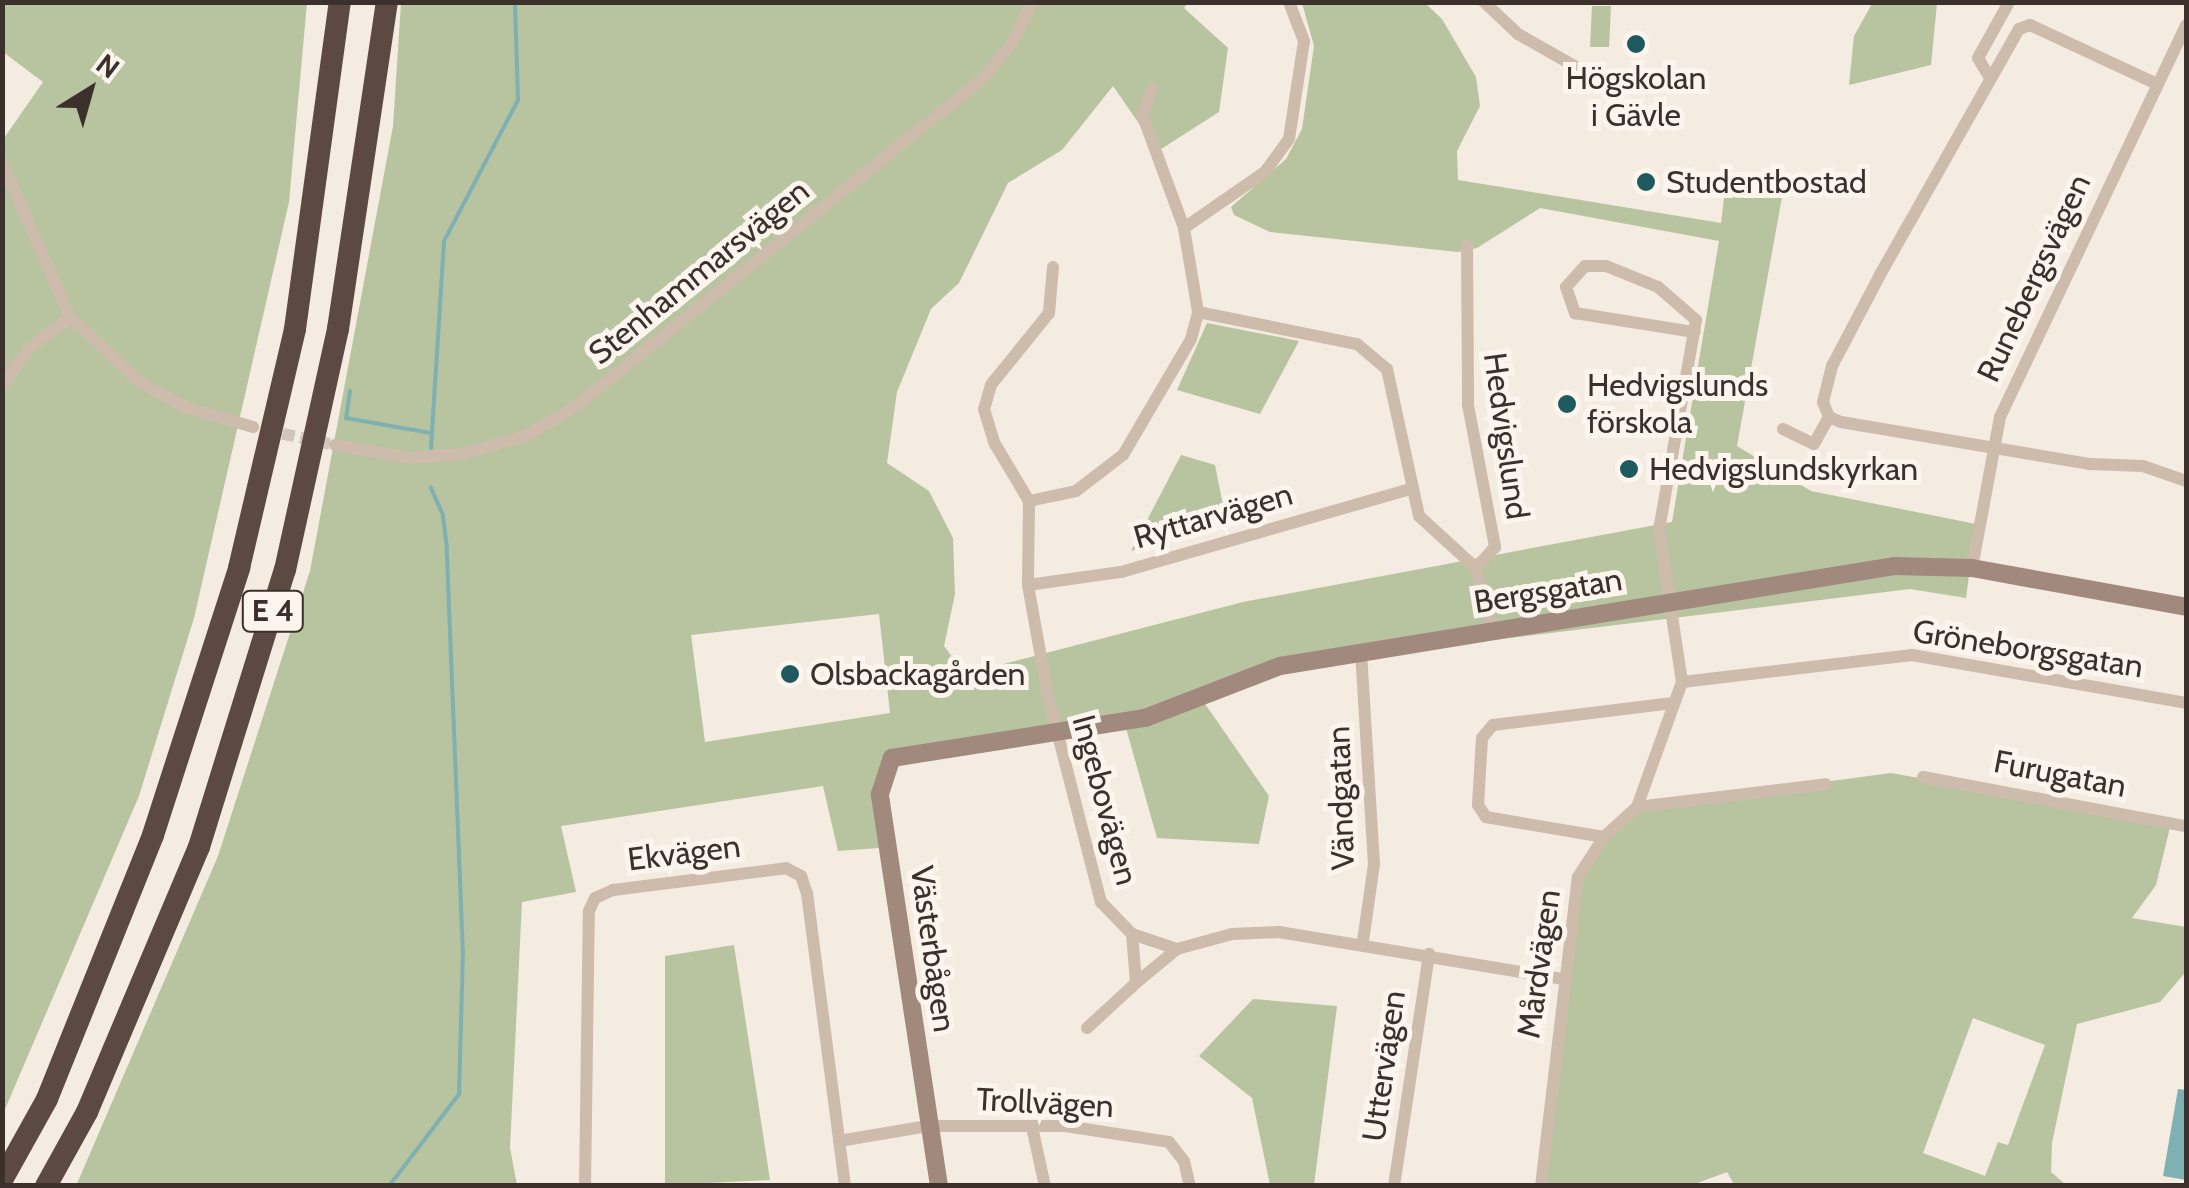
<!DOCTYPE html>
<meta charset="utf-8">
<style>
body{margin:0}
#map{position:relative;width:2189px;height:1188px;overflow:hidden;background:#f4ebe1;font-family:Cabin,sans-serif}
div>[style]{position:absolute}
.green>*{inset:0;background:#b8c4a0}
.water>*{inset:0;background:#7fb0b2}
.stream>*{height:4px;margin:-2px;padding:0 2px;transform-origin:2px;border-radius:2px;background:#7fb0b2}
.street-tunnel>*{height:12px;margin-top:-6px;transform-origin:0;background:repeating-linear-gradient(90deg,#cfc6bd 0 12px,transparent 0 18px)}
.street>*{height:12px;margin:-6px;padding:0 6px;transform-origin:6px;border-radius:6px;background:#cdbbac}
.secondary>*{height:18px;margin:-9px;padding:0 9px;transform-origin:9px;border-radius:9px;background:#a18a7d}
.highway>*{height:22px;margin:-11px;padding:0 11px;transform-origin:11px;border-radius:11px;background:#5c4a42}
.dots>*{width:28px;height:28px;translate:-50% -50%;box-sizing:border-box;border:5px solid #fbf5ee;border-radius:50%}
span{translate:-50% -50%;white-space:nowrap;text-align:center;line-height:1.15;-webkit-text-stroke:10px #fbf5ee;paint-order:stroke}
.shield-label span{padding:2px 8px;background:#fbf5ee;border:2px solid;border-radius:8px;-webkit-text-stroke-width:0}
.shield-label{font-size:30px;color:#3b302b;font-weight:700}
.poi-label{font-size:32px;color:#3b302b}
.left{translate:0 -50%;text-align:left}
.street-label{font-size:32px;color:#3b302b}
.frame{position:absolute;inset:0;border:5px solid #3b302b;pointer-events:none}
.north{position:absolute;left:40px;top:40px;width:100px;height:100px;-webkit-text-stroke:8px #fbf5ee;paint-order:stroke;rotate:37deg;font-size:28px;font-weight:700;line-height:40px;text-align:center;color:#3b302b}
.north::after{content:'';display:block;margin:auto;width:35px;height:45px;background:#3b302b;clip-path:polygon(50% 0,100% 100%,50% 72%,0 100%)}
</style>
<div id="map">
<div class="green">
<i style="clip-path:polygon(1873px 2px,1937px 3px,1931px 65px,1849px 85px,1854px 36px)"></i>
<i style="clip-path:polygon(3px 3px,307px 3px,289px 202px,194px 618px,139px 796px,3px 1114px,2px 141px,43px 82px,3px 52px)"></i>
<i style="clip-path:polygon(evenodd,401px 3px,1188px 3px,1184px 8px,1228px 48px,1219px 112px,1158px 151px,1113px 86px,1062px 150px,1008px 183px,959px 283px,931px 309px,897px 392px,887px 463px,929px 491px,953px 538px,955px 594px,944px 646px,965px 674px,1243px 602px,1672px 522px,1719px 241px,1540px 208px,1477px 248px,1458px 252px,1270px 232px,1234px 215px,1231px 207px,1286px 159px,1302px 129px,1314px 46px,1302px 3px,1425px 3px,1442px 19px,1476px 77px,1480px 106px,1457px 151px,1458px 180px,1721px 223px,1726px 181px,1784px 186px,1737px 446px,1811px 491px,1976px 524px,1966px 598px,1910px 589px,1280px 666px,1203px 701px,1269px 796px,1259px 844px,1157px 838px,1124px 721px,897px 765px,885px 793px,892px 847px,838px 851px,823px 786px,561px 826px,576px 892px,522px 902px,510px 1148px,517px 1185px,76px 1186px,218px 856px,310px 571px,393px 126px,401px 3px,879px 614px,890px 713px,705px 742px,691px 635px,879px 614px)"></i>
<i style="clip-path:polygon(1592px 6px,1611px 6px,1609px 47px,1590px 47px)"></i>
<i style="clip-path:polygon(1207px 323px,1299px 341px,1260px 414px,1177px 390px)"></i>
<i style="clip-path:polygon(1181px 455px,1215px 465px,1226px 520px,1131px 551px)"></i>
<i style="clip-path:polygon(evenodd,1891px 773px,2171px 823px,2156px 885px,2132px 918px,2186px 927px,2184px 974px,2160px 1002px,2077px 1024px,2052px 1143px,2051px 1172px,2066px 1185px,1735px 1186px,1727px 1172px,1692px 1185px,1541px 1186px,1578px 877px,1637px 807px,1891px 773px,1973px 1018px,2045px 1045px,2008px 1145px,1998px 1142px,1985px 1176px,1923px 1153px,1973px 1018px)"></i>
<i style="clip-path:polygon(734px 945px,770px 1180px,665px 1185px,665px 956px)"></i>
<i style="clip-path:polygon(1253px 999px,1337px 1006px,1314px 1185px,1270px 1185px,1252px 1098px,1199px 1056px)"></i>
</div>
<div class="water">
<i style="clip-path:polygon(2178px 1089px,2186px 1090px,2186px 1180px,2163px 1176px)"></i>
</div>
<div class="stream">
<i style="left:350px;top:391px;width:27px;rotate:98deg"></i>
<i style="left:346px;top:418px;width:86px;rotate:10deg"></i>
<i style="left:431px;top:448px;width:207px;rotate:-86.4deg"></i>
<i style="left:444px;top:241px;width:159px;rotate:-62.3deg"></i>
<i style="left:518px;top:100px;width:98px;rotate:-91.8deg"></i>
<i style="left:389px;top:1186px;width:116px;rotate:-52.7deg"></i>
<i style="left:459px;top:1094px;width:139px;rotate:-88.4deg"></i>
<i style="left:463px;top:955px;width:406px;rotate:-92.3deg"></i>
<i style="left:447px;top:549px;width:34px;rotate:-97deg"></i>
<i style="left:443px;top:515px;width:30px;rotate:-114deg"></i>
</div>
<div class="street-tunnel">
<i style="left:265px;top:430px;width:72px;rotate:12.1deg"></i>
</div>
<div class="street">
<i style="left:1484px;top:2px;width:47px;rotate:43.3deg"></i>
<i style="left:1518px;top:34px;width:75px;rotate:29.6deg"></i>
<i style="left:1990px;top:78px;width:23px;rotate:-121deg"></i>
<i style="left:1978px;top:58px;width:64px;rotate:-61deg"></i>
<i style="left:2157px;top:84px;width:140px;rotate:-155.1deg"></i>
<i style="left:2030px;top:25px;width:12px;rotate:160deg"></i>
<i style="left:2019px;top:29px;width:283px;rotate:119.5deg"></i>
<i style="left:1880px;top:275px;width:103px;rotate:117.8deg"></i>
<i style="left:1832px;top:366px;width:37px;rotate:104deg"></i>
<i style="left:1823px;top:402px;width:16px;rotate:68deg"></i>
<i style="left:1829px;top:417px;width:13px;rotate:23deg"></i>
<i style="left:1841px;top:422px;width:253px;rotate:9.6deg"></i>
<i style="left:2090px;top:464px;width:53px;rotate:2.2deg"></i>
<i style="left:2143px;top:466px;width:46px;rotate:19.2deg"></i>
<i style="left:2px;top:162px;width:169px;rotate:66.3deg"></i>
<i style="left:70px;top:317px;width:97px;rotate:42.9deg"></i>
<i style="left:141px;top:383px;width:50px;rotate:28.6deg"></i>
<i style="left:185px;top:407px;width:71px;rotate:16.4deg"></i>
<i style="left:1184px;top:228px;width:98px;rotate:-34.7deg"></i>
<i style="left:1265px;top:172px;width:41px;rotate:-54deg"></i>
<i style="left:1289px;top:139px;width:99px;rotate:-81.3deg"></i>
<i style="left:1304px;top:41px;width:42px;rotate:-111deg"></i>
<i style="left:1467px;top:246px;width:159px;rotate:89.6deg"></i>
<i style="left:1468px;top:405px;width:145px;rotate:79.2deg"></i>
<i style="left:1495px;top:547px;width:28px;rotate:132deg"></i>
<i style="left:1053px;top:267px;width:46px;rotate:95deg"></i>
<i style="left:1049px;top:313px;width:92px;rotate:128.9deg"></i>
<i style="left:991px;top:385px;width:25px;rotate:106deg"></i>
<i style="left:984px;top:409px;width:37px;rotate:73deg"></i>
<i style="left:995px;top:444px;width:66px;rotate:59.2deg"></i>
<i style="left:1029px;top:501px;width:84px;rotate:90.7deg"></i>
<i style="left:1028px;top:585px;width:113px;rotate:79.8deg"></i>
<i style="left:1048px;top:696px;width:213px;rotate:75.6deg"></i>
<i style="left:1101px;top:902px;width:45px;rotate:45.9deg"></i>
<i style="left:1132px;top:934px;width:47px;rotate:18.4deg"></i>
<i style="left:1177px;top:949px;width:57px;rotate:-15.3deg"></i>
<i style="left:1232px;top:934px;width:47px;rotate:-2.4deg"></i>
<i style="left:1279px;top:932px;width:287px;rotate:9.4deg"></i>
<i style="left:1198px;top:312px;width:162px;rotate:11.4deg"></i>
<i style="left:1357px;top:344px;width:39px;rotate:40deg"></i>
<i style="left:1387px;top:369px;width:150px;rotate:77.7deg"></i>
<i style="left:1419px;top:516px;width:77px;rotate:42.4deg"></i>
<i style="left:1476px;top:568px;width:64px;rotate:74.7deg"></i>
<i style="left:2px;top:387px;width:46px;rotate:-55.6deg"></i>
<i style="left:28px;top:349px;width:53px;rotate:-37.3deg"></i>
<i style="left:1783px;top:429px;width:34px;rotate:26deg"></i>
<i style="left:1814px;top:444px;width:31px;rotate:-61deg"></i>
<i style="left:335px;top:445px;width:76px;rotate:9.8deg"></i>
<i style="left:410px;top:458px;width:52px;rotate:-4.4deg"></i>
<i style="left:462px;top:454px;width:66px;rotate:-15.7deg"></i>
<i style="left:526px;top:436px;width:58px;rotate:-31deg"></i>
<i style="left:576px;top:406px;width:520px;rotate:-38.83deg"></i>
<i style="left:981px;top:80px;width:50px;rotate:-49.9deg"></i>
<i style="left:1013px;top:42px;width:44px;rotate:-64.6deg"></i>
<i style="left:1029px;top:501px;width:48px;rotate:-12deg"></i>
<i style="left:1076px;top:491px;width:59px;rotate:-37.5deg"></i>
<i style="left:1123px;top:455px;width:134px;rotate:-59.6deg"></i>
<i style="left:1191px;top:339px;width:28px;rotate:-75deg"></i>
<i style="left:1198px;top:312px;width:85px;rotate:-99.5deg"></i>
<i style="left:1184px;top:228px;width:121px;rotate:-110.2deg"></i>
<i style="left:1142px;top:114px;width:28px;rotate:-67deg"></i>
<i style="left:1972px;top:568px;width:154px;rotate:-79.5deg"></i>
<i style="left:2000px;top:417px;width:434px;rotate:-64.6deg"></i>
<i style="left:1028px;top:585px;width:94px;rotate:-8deg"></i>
<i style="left:1121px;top:572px;width:302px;rotate:-16deg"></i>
<i style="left:1361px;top:652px;width:212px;rotate:86.5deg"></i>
<i style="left:1374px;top:864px;width:78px;rotate:98.1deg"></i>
<i style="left:1682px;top:682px;width:232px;rotate:-6.7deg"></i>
<i style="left:1912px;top:655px;width:278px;rotate:9.9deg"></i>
<i style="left:1923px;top:777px;width:268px;rotate:10.6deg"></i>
<i style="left:1637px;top:807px;width:190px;rotate:-6.9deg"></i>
<i style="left:1604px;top:837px;width:120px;rotate:-170.4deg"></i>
<i style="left:1486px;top:817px;width:14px;rotate:-124deg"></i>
<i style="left:1478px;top:805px;width:67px;rotate:-86.6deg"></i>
<i style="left:1482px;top:738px;width:17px;rotate:-50deg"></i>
<i style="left:1493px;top:725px;width:179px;rotate:-7deg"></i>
<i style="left:1132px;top:934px;width:49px;rotate:85.3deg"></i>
<i style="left:1136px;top:983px;width:53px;rotate:-39.7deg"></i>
<i style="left:1087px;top:1028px;width:67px;rotate:-42.6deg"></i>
<i style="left:1032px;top:1127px;width:60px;rotate:77.6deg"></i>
<i style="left:839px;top:1141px;width:90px;rotate:-9.6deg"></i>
<i style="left:928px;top:1126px;width:137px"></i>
<i style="left:1065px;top:1126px;width:105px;rotate:8.7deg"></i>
<i style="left:1169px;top:1142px;width:24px;rotate:52deg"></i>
<i style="left:1184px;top:1161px;width:26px;rotate:77deg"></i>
<i style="left:585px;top:1186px;width:275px;rotate:-89.2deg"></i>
<i style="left:589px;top:911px;width:14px;rotate:-65deg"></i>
<i style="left:595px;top:898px;width:20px;rotate:-24deg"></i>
<i style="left:613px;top:890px;width:174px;rotate:-7.2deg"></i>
<i style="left:786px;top:868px;width:17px;rotate:28deg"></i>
<i style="left:801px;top:876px;width:18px;rotate:71deg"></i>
<i style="left:807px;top:893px;width:295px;rotate:82.6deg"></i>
<i style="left:1394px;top:1186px;width:235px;rotate:-81.4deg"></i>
<i style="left:1541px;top:1186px;width:311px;rotate:-83.2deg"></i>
<i style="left:1578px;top:877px;width:48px;rotate:-57deg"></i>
<i style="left:1604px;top:837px;width:45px;rotate:-42.3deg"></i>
<i style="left:1637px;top:807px;width:133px;rotate:-70.2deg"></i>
<i style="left:1682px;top:682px;width:154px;rotate:-98.6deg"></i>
<i style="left:1659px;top:530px;width:213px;rotate:-80deg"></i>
<i style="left:1696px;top:320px;width:50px;rotate:-139deg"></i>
<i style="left:1658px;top:287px;width:56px;rotate:-158deg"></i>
<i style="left:1606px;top:266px;width:21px;rotate:180deg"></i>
<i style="left:1585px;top:266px;width:28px;rotate:132deg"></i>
<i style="left:1566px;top:287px;width:28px;rotate:71deg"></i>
<i style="left:1575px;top:313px;width:121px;rotate:9.1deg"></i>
</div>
<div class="secondary">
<i style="left:939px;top:1186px;width:396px;rotate:-98.6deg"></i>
<i style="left:880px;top:794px;width:38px;rotate:-72deg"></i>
<i style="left:892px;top:758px;width:256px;rotate:-9deg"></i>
<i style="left:1145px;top:718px;width:145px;rotate:-21.1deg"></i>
<i style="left:1280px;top:666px;width:622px;rotate:-9.25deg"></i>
<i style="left:1894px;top:566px;width:78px;rotate:1.5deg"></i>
<i style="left:1972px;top:568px;width:218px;rotate:10.3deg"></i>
</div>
<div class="highway">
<i style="left:2px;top:1180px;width:93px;rotate:-60.9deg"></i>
<i style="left:47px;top:1099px;width:284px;rotate:-68.1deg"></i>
<i style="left:153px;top:835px;width:281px;rotate:-72.1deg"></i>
<i style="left:239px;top:568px;width:245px;rotate:-76.8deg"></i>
<i style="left:295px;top:329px;width:330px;rotate:-82.2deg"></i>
<i style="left:46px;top:1186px;width:85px;rotate:-61deg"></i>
<i style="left:87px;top:1112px;width:288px;rotate:-67.1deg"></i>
<i style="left:199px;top:847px;width:290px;rotate:-72.8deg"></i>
<i style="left:285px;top:570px;width:247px;rotate:-77.6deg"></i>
<i style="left:338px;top:329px;width:331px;rotate:-81.5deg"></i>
</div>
<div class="dots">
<i style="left:1636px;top:44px;background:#1f5a5e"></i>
<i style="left:1646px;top:182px;background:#1f5a5e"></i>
<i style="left:1567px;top:404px;background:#1f5a5e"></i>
<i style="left:1629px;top:469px;background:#1f5a5e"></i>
<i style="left:790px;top:674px;background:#1f5a5e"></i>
</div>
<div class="shield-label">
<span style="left:273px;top:611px">E 4</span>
</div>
<div class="poi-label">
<span style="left:1636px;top:97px">Högskolan<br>i Gävle</span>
<span class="left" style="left:1666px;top:182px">Studentbostad</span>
<span class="left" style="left:1587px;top:404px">Hedvigslunds<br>förskola</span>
<span class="left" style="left:1649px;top:469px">Hedvigslundskyrkan</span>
<span class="left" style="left:810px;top:674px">Olsbackagården</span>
</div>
<div class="street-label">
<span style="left:699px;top:272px;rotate:-39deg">Stenhammarsvägen</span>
<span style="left:2034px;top:278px;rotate:-65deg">Runebergsvägen</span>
<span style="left:1506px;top:436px;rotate:82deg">Hedvigslund</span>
<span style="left:1213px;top:516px;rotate:-16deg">Ryttarvägen</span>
<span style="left:1548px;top:591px;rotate:-9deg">Bergsgatan</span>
<span style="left:2028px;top:649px;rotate:9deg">Gröneborgsgatan</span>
<span style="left:2060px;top:774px;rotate:11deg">Furugatan</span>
<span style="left:1341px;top:798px;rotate:-92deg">Vändgatan</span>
<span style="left:1105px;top:800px;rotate:75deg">Ingebovägen</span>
<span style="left:684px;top:853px;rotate:-7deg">Ekvägen</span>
<span style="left:933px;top:949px;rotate:82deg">Västerbågen</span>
<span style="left:1539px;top:964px;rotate:-82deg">Mårdvägen</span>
<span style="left:1384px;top:1066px;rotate:-82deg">Uttervägen</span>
<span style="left:1045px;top:1103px;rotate:3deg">Trollvägen</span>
</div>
<div class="frame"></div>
<div class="north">N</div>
</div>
